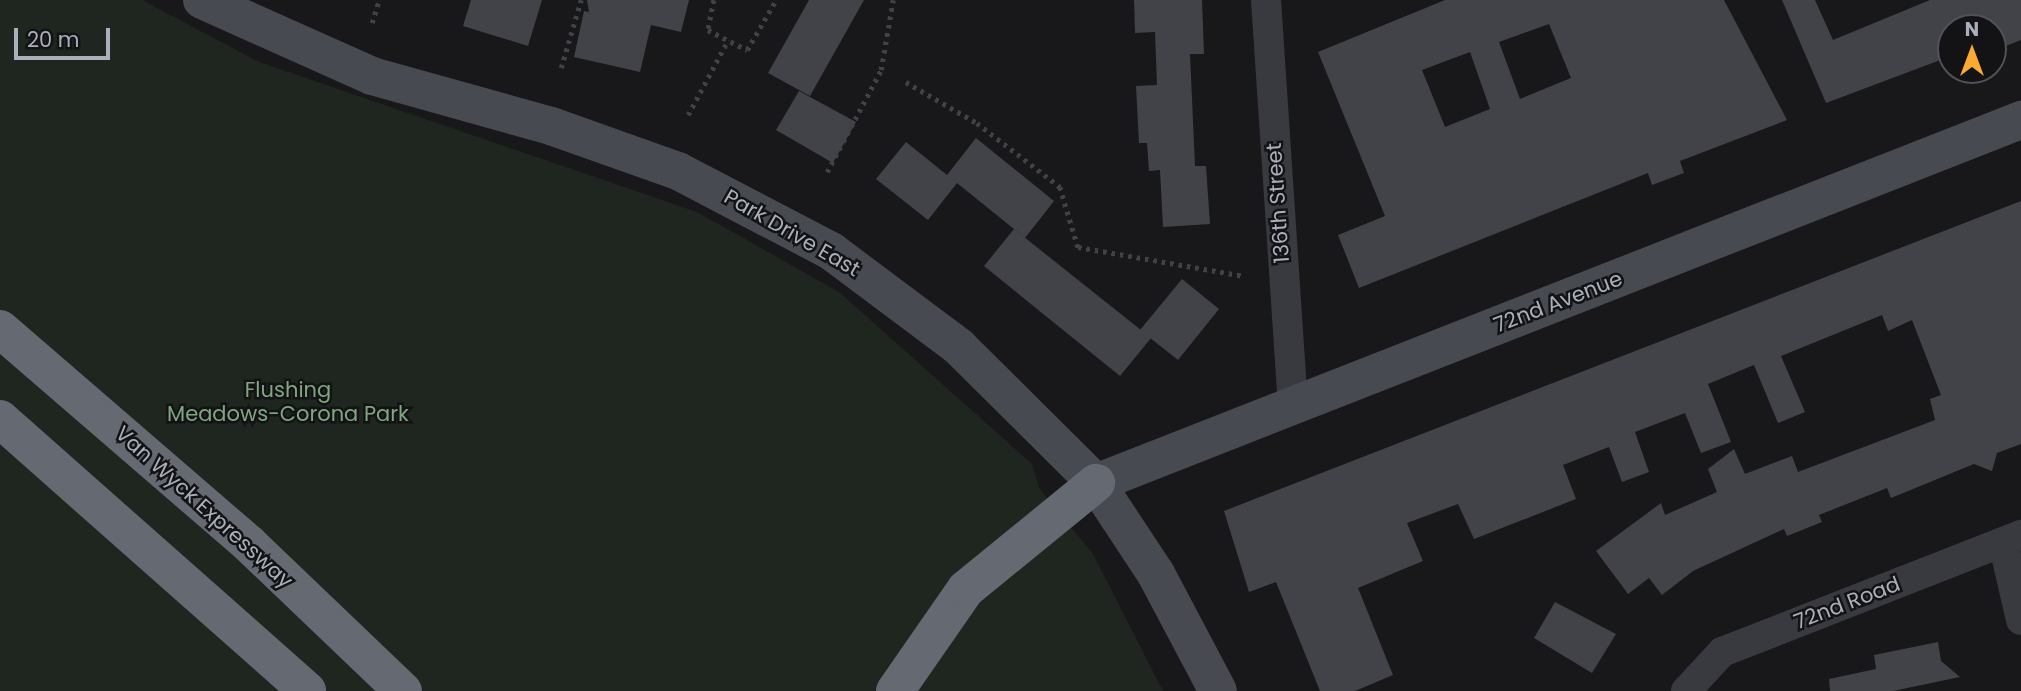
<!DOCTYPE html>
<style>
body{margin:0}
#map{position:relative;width:2021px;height:691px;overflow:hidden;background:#18181b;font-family:Poppins,sans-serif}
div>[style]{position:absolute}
.green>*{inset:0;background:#1e261f}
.building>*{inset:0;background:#424348}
.path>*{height:4.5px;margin-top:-2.25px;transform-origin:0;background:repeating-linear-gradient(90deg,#3f4247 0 3.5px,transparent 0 8.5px)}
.street>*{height:30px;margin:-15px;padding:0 15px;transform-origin:15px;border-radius:15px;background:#393a40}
.secondary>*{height:38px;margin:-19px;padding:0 19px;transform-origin:19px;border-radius:19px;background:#474a50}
.highway>*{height:38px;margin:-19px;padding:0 19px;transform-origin:19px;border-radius:19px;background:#656971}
span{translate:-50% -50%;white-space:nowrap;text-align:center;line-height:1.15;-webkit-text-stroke:5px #131316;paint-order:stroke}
.street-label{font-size:21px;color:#aab0bb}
.park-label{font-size:21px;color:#80a680}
.north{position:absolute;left:1937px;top:14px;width:70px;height:70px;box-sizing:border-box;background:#131316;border:2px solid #4f5258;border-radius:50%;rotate:0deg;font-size:19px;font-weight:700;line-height:28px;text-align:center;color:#aab0bb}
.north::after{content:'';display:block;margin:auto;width:24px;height:32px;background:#faaa31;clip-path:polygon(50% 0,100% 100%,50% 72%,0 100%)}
.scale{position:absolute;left:14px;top:28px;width:96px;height:32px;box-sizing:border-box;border:4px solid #aab0bb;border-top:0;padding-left:9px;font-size:21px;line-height:24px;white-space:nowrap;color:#aab0bb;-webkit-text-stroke:5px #131316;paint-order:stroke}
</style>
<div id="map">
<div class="green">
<i style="clip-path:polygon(0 0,142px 0,259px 62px,697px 212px,839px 292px,1032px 464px,1039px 488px,1093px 554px,1163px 691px,0 691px)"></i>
</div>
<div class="building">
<i style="clip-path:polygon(471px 0,542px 0,528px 46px,463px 26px)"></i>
<i style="clip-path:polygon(587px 0,689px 0,681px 32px,651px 25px,640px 72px,574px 57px,584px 11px,589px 12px)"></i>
<i style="clip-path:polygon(809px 0,864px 0,810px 96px,768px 73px)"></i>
<i style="clip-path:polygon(1134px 0,1202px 0,1204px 54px,1190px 54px,1195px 166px,1206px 166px,1210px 224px,1163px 227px,1160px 170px,1149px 171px,1147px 143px,1139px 143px,1136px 86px,1157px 85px,1155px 32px,1135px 33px)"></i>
<i style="clip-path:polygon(evenodd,1445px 0,1724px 0,1787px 120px,1680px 161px,1684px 173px,1652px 185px,1648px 173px,1359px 288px,1338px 235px,1385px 216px,1318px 52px,1445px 0,1549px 24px,1571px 78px,1520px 99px,1499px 42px,1549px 24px,1445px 0,1470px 52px,1490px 109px,1445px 127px,1422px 70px,1470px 52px)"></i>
<i style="clip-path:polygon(1782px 0,1815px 0,1833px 40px,1930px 0,2021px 0,2021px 40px,2001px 48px,1993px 28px,1951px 28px,1951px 56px,1826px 103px)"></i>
<i style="clip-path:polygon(799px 91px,856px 122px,833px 163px,776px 130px)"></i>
<i style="clip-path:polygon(976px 138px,1054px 201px,1025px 238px,957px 183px,928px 220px,876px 179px,906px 142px,947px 175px)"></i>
<i style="clip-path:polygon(2021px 201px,2021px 444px,1997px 453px,1992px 471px,1974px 464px,1891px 498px,1887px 488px,1819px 515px,1822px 522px,1787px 536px,1784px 529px,1693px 571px,1662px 595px,1649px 578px,1628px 594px,1596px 551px,1661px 503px,1665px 515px,1717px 492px,1708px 469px,1734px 449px,1745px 474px,1792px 456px,1798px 472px,1935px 420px,1930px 399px,1941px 395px,1912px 320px,1888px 331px,1882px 315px,1781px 356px,1805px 412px,1778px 423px,1754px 365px,1708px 384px,1731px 442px,1701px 453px,1685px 413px,1635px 432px,1649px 472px,1622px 482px,1609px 447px,1563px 465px,1576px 499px,1474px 539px,1458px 504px,1407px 523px,1423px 561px,1358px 588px,1393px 675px,1355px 691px,1320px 691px,1276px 582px,1249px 592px,1224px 511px)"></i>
<i style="clip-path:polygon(1014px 229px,1151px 338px,1120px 376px,984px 266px)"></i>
<i style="clip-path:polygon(1182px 279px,1219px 309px,1178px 360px,1140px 330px)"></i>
<i style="clip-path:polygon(1555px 602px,1616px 634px,1592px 673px,1534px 638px)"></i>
<i style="clip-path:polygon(1938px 642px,1941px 661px,1960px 677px,1893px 691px,1830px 691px,1829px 679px,1876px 669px,1874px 655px)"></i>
</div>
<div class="path">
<i style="left:714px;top:0;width:31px;rotate:101deg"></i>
<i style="left:708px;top:30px;width:44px;rotate:27.1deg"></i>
<i style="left:747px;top:50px;width:58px;rotate:-59.9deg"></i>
<i style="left:372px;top:23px;width:24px;rotate:-73deg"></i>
<i style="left:561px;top:68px;width:71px;rotate:-73.6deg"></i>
<i style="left:906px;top:82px;width:82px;rotate:30deg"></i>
<i style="left:977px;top:123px;width:105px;rotate:37.6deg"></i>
<i style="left:1060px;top:187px;width:63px;rotate:73.3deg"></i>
<i style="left:1078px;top:247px;width:169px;rotate:9.9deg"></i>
<i style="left:688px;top:115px;width:85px;rotate:-61.9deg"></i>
<i style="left:827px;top:172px;width:115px;rotate:-62.1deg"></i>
<i style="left:881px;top:70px;width:71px;rotate:-80.3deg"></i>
</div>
<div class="street">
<i style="left:1266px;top:0;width:407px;rotate:86.2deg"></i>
<i style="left:2003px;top:542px;width:80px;rotate:77deg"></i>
<i style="left:1686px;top:691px;width:53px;rotate:-47.3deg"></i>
<i style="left:1722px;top:652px;width:321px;rotate:-21.4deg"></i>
</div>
<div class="secondary">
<i style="left:202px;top:0;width:186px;rotate:24.1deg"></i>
<i style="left:372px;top:76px;width:186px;rotate:15.6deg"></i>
<i style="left:551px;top:126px;width:135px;rotate:19.5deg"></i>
<i style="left:678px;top:171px;width:173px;rotate:27.6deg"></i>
<i style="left:831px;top:251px;width:159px;rotate:36.8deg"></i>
<i style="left:958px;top:346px;width:194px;rotate:44.8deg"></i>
<i style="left:1096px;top:483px;width:109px;rotate:56.6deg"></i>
<i style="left:1156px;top:574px;width:132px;rotate:62.1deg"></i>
<i style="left:1096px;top:483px;width:994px;rotate:-21.43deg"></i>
</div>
<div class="highway">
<i style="left:0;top:329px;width:329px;rotate:40.8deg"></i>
<i style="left:249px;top:544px;width:213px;rotate:43.7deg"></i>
<i style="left:0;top:419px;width:410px;rotate:41.5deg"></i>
<i style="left:895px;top:691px;width:124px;rotate:-55.2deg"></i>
<i style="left:966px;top:589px;width:168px;rotate:-39.2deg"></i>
</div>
<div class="street-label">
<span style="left:1278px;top:203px;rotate:-94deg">136th Street</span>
<span style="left:792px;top:233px;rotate:30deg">Park Drive East</span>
<span style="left:1558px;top:302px;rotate:-21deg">72nd Avenue</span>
<span style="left:204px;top:507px;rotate:42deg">Van Wyck Expressway</span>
<span style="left:1847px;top:603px;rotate:-21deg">72nd Road</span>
</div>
<div class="park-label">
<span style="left:288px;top:402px">Flushing<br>Meadows-Corona Park</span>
</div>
<div class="north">N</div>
<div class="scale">20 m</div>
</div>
